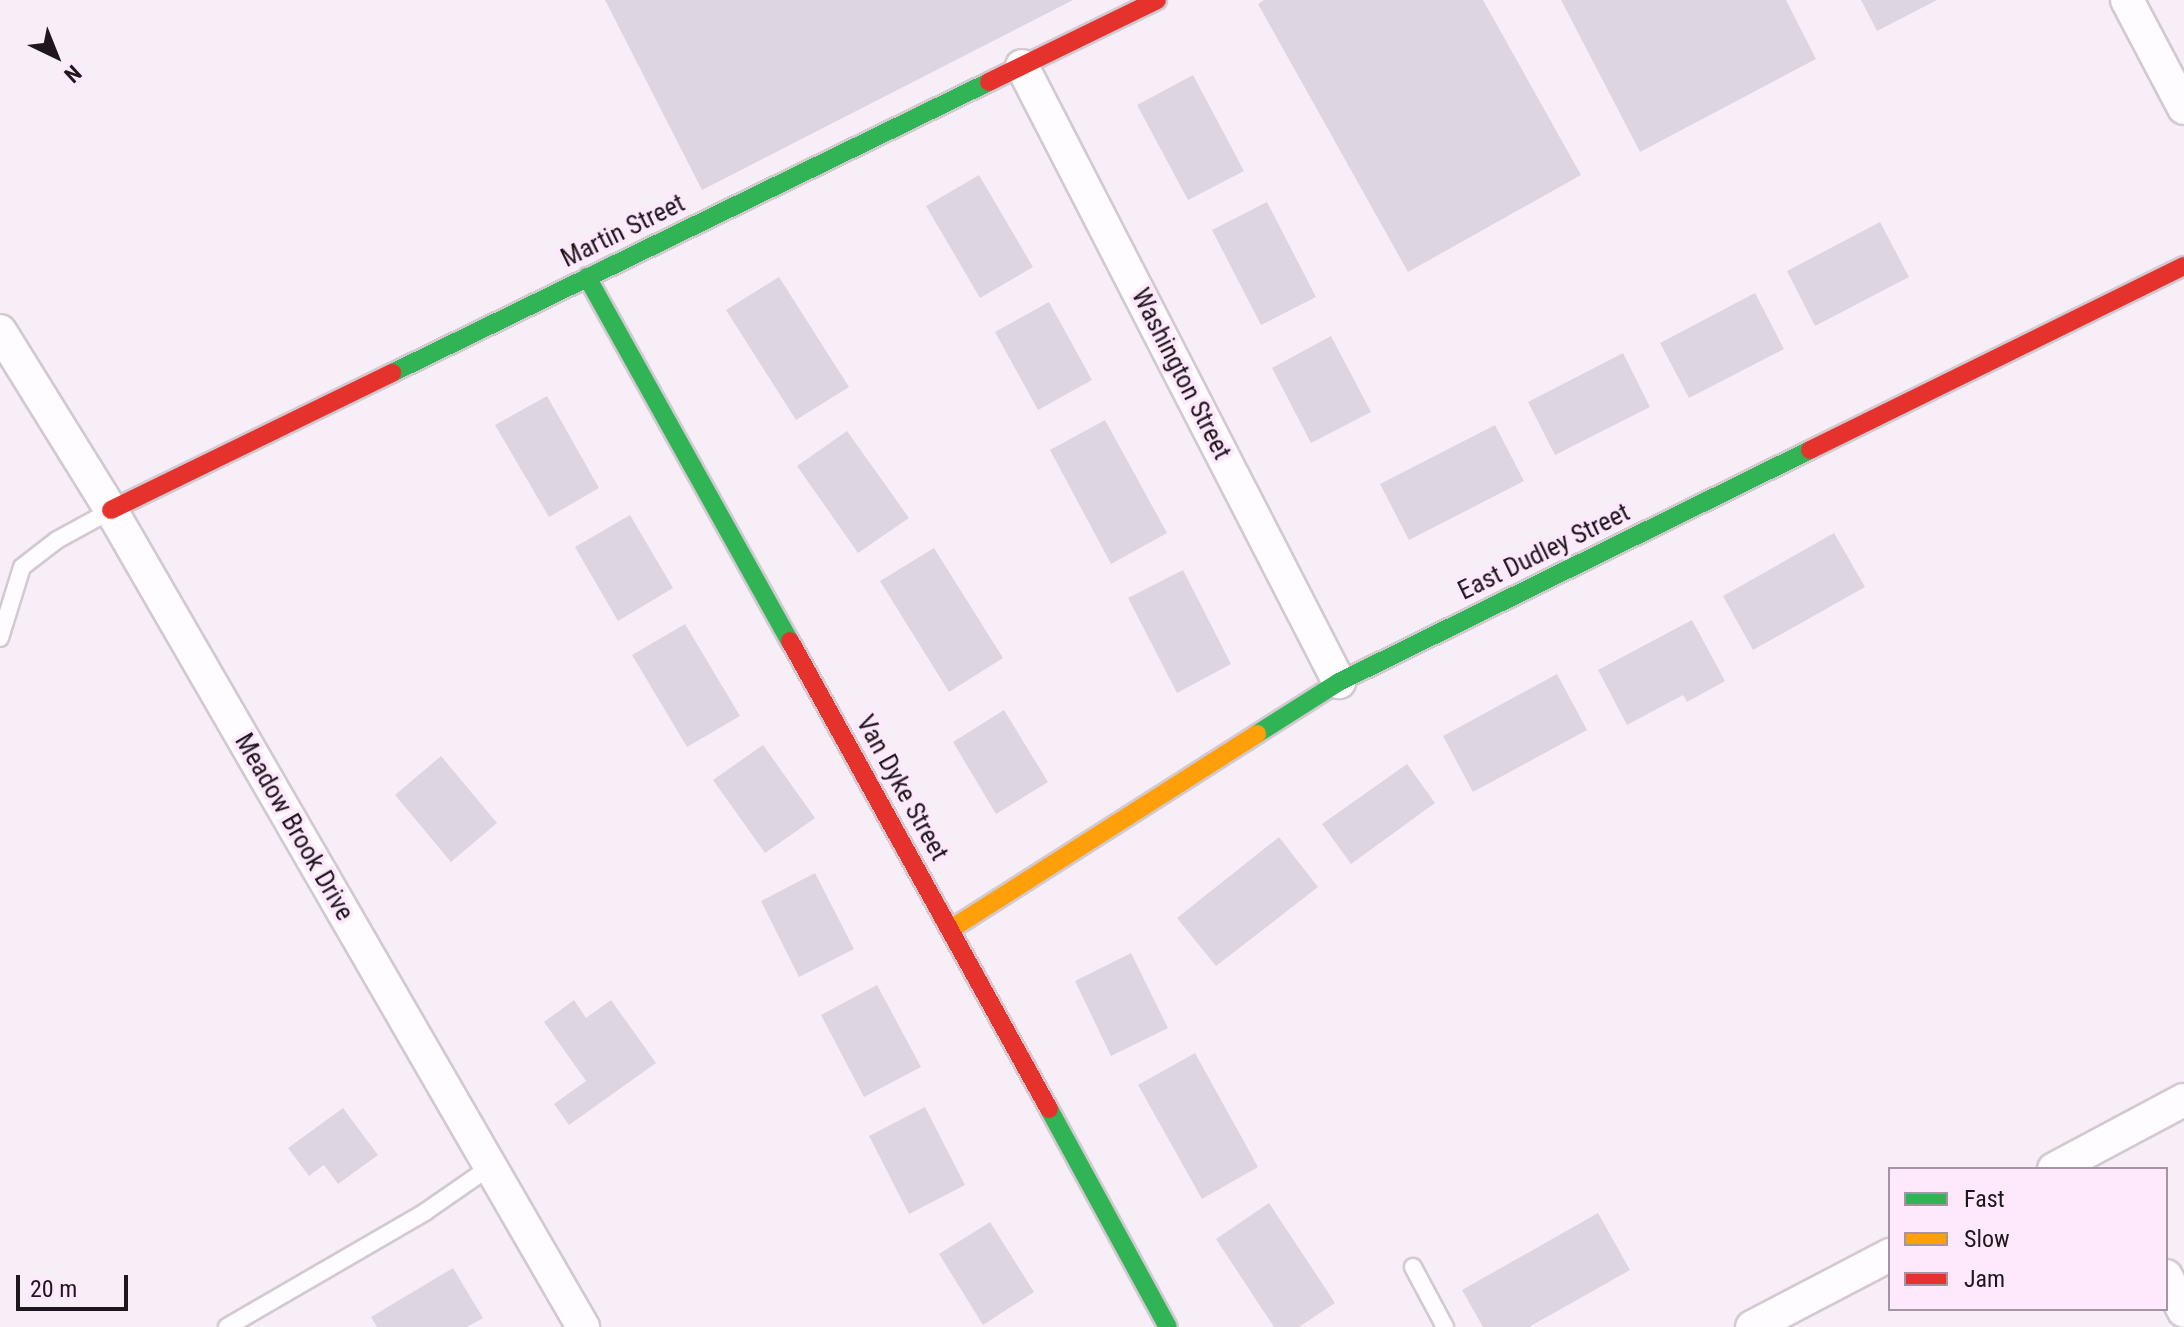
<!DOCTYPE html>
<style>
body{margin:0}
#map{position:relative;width:2184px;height:1327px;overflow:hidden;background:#f8eef8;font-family:"Roboto Condensed",sans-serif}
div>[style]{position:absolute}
.building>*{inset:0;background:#ddd6e0}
.roads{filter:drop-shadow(2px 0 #d2c9d1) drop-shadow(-2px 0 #d2c9d1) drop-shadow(0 2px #d2c9d1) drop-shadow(0 -2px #d2c9d1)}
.lane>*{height:16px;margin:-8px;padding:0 8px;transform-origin:8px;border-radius:8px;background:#fefcfe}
.street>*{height:32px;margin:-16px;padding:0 16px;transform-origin:16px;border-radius:16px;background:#fefcfe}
.fast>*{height:18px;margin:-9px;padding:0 9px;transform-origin:9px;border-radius:9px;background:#30b455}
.slow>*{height:18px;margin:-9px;padding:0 9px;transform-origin:9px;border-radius:9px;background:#ff9f0a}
.jam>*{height:18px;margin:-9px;padding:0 9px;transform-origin:9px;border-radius:9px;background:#e5322d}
span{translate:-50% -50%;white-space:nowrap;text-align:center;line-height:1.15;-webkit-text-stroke:7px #fde9fb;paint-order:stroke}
.street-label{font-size:26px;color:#1f161e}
.legend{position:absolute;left:1888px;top:1167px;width:280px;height:144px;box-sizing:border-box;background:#fde9fb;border:2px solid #a495a3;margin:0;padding:10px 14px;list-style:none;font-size:24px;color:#1f161e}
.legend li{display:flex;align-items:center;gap:16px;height:40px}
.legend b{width:40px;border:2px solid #a495a3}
.north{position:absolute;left:16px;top:16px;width:80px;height:80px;-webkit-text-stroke:6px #fde9fb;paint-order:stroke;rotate:137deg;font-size:22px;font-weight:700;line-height:32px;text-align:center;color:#1f161e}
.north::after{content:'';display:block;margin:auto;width:28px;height:36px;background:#1f161e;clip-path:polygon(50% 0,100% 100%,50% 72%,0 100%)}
.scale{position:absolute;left:16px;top:1275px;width:112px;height:36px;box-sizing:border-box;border:4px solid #1f161e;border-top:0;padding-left:10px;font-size:24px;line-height:28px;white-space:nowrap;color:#1f161e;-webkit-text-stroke:6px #fde9fb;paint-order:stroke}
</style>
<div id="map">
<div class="building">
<i style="clip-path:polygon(605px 0,1073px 0,702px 190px)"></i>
<i style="clip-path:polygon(1264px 0,1483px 0,1581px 175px,1408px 272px,1258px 4px)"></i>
<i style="clip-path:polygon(1561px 0,1786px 0,1816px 59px,1640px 152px)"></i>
<i style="clip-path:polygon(1861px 0,1937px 0,1877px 31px)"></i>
<i style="clip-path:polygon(1193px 75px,1244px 171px,1188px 200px,1137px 105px)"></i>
<i style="clip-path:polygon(979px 175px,1033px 267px,980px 298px,926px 206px)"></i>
<i style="clip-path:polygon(1267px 202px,1316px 297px,1261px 325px,1212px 230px)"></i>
<i style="clip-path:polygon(1880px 222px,1909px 277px,1815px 326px,1787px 271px)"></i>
<i style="clip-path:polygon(779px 277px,849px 387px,796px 420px,726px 310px)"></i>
<i style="clip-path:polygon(1755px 293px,1784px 349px,1689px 398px,1660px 343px)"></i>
<i style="clip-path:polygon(1049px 302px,1092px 380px,1038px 410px,995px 332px)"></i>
<i style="clip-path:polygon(1331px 336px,1371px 412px,1311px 443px,1272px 368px)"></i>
<i style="clip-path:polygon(1623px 353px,1650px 407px,1555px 455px,1528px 402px)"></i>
<i style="clip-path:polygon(547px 396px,599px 488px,549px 517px,495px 425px)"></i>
<i style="clip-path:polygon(1105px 420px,1167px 533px,1111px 564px,1050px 450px)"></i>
<i style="clip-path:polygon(1495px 425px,1524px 481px,1409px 540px,1380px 484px)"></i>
<i style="clip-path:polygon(847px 431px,909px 518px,858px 553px,797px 466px)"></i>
<i style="clip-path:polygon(630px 515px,673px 588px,618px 621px,575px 547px)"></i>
<i style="clip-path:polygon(1834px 533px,1865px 587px,1753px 650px,1723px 596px)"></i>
<i style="clip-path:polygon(934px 548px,1003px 658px,949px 692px,880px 581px)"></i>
<i style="clip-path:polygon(1183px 570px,1231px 664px,1177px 693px,1128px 598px)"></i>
<i style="clip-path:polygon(1692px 620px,1725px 681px,1687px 702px,1683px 695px,1627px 725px,1598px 670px)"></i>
<i style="clip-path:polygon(685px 624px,740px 716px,687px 747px,632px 655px)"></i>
<i style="clip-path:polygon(1557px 674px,1587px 730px,1473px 792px,1443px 736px)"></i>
<i style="clip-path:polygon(1004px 710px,1048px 782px,996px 814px,953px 742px)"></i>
<i style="clip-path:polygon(763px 745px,815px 818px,765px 853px,713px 780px)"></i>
<i style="clip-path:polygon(441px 756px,497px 823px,451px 862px,395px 795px)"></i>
<i style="clip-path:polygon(1407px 764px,1435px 803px,1351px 864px,1322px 824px)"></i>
<i style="clip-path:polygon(1279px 837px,1318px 887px,1216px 966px,1177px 918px)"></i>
<i style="clip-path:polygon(815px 873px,854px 949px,799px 977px,761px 901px)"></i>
<i style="clip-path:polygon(1131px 953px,1168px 1028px,1111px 1056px,1075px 981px)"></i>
<i style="clip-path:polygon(877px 985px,921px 1067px,864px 1097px,821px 1015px)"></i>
<i style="clip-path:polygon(574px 1000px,586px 1018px,611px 1000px,656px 1063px,569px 1125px,554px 1104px,586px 1081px,544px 1022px)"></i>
<i style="clip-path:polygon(1195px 1053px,1258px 1167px,1202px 1199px,1138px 1085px)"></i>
<i style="clip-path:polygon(925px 1107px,965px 1185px,909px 1214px,869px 1136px)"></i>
<i style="clip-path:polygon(343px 1108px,378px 1155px,338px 1184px,324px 1165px,309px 1176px,288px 1148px)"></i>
<i style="clip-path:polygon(1269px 1203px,1335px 1303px,1299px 1327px,1274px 1327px,1216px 1239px)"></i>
<i style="clip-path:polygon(1598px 1213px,1630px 1270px,1529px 1327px,1483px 1327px,1462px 1290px)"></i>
<i style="clip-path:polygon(990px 1222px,1034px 1292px,983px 1325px,939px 1254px)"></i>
<i style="clip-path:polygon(453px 1268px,483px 1318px,467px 1327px,377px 1327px,371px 1317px)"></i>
</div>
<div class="roads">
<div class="lane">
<i style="left:0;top:638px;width:74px;rotate:-72.8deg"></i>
<i style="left:22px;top:567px;width:44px;rotate:-37.6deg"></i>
<i style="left:57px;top:540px;width:60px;rotate:-28.7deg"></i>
<i style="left:1413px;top:1267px;width:68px;rotate:61.9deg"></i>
<i style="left:227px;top:1327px;width:229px;rotate:-30.1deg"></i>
<i style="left:425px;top:1212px;width:79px;rotate:-34.7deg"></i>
</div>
<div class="street">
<i style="left:2127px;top:0;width:122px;rotate:62.2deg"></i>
<i style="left:1022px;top:66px;width:693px;rotate:62.77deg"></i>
<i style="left:0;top:331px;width:211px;rotate:58.2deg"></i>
<i style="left:111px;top:510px;width:944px;rotate:59.98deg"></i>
<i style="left:2054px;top:1169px;width:147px;rotate:-28deg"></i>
<i style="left:2166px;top:1276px;width:39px;rotate:63deg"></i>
<i style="left:1752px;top:1327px;width:156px;rotate:-27.6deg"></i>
</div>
<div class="fast">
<i style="left:587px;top:277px;width:417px;rotate:60.9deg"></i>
<i style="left:392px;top:373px;width:664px;rotate:-25.99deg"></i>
<i style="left:1257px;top:734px;width:97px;rotate:-32.4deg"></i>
<i style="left:1339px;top:682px;width:525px;rotate:-26.22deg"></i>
<i style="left:1049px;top:1109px;width:248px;rotate:61.4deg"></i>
</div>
<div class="slow">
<i style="left:951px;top:929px;width:363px;rotate:-32.5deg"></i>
</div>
<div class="jam">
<i style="left:989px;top:82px;width:187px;rotate:-26deg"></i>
<i style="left:1810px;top:450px;width:417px;rotate:-26.2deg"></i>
<i style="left:111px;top:510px;width:313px;rotate:-26deg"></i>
<i style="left:790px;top:641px;width:535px;rotate:61.04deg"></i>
</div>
</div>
<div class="street-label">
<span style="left:623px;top:231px;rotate:-26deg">Martin Street</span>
<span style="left:1181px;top:374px;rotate:63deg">Washington Street</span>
<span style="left:1544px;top:552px;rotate:-26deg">East Dudley Street</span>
<span style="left:902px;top:788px;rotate:61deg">Van Dyke Street</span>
<span style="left:294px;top:827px;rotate:60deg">Meadow Brook Drive</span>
</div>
<ul class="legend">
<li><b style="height:10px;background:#30b455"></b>Fast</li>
<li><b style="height:10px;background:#ff9f0a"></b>Slow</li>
<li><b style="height:10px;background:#e5322d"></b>Jam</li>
</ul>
<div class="north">N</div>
<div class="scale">20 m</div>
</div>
